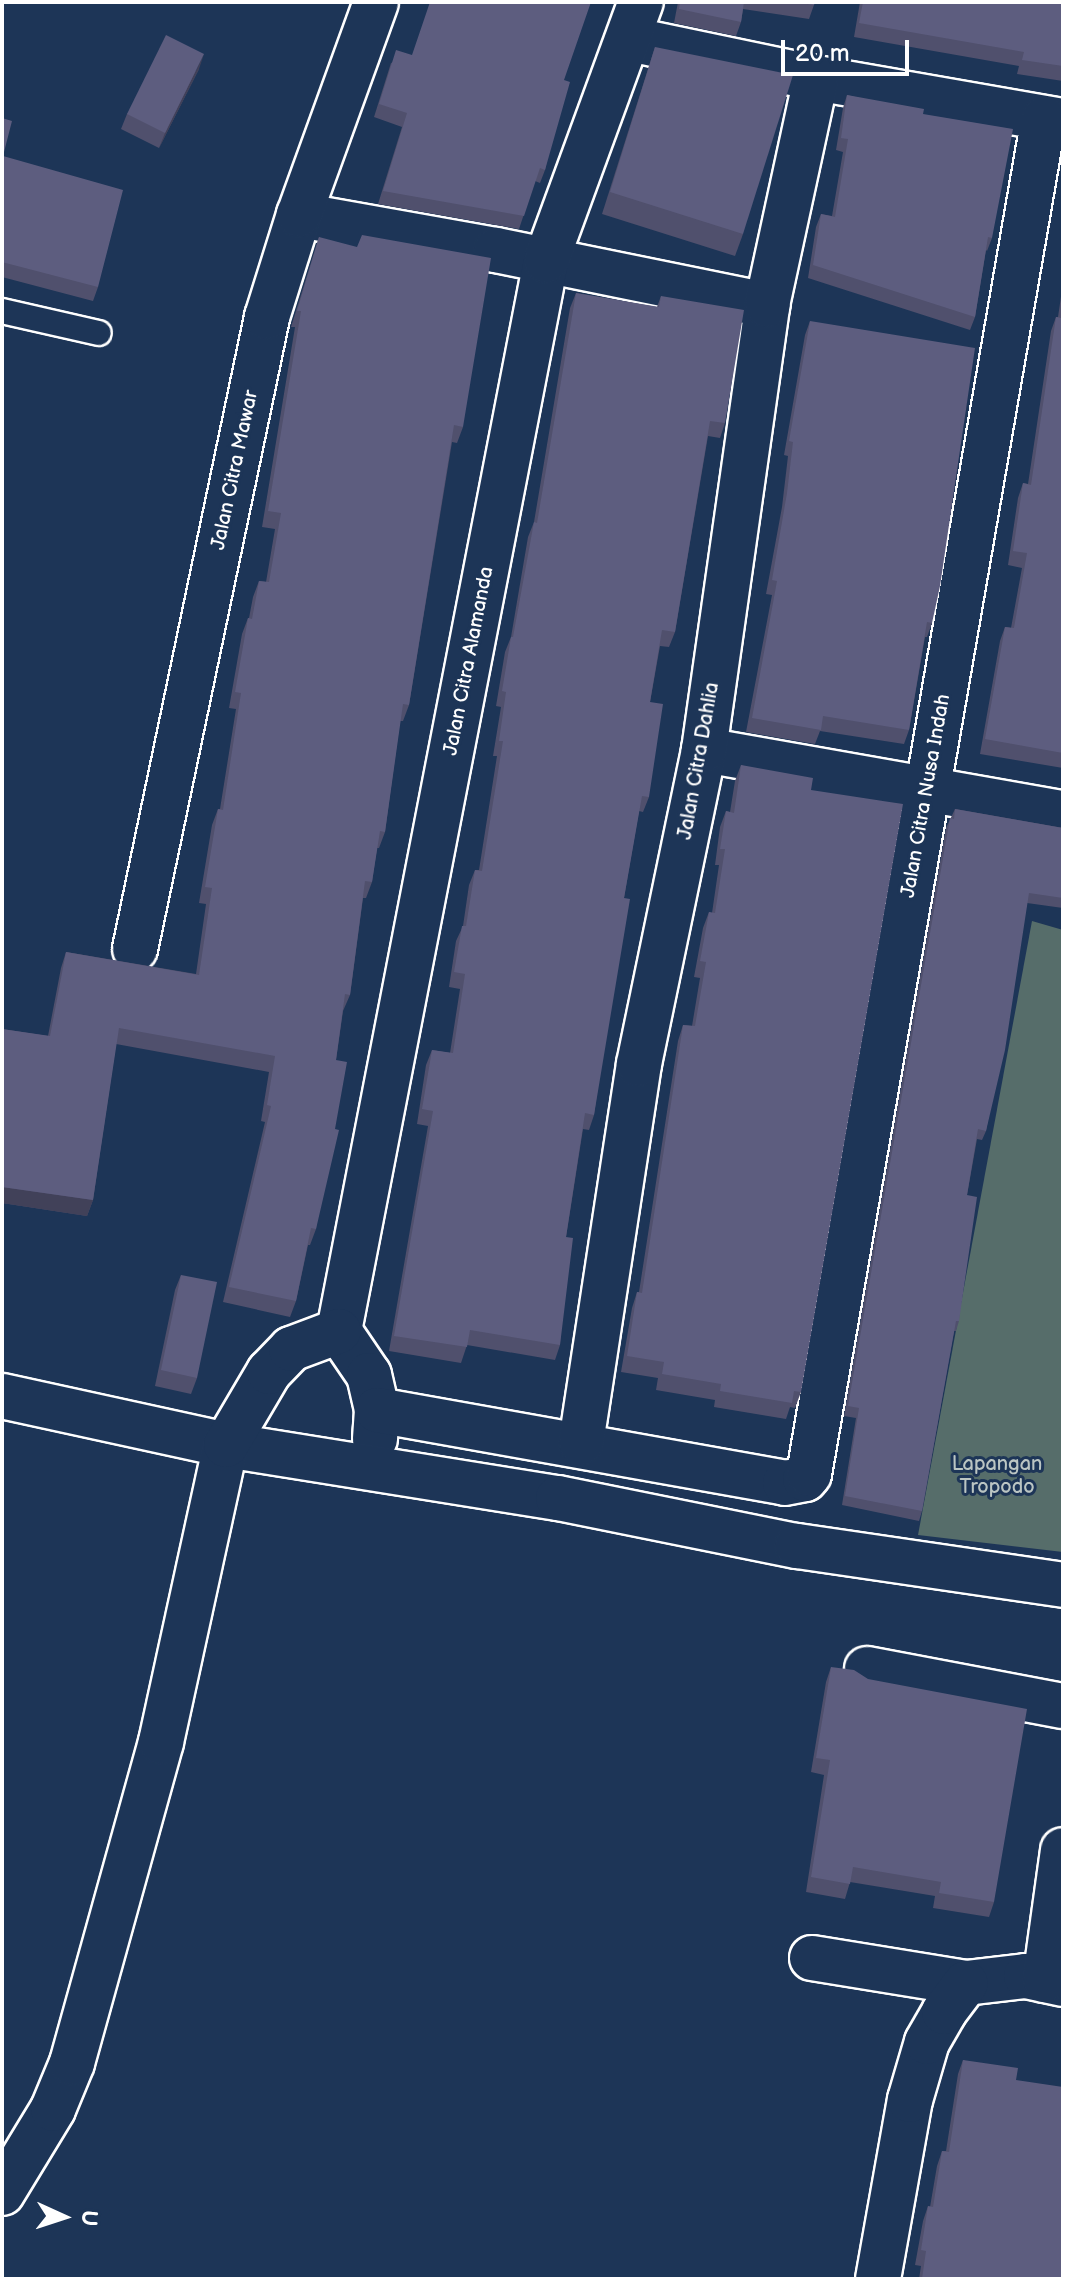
<!DOCTYPE html>
<style>
body{margin:0}
#map{position:relative;width:1065px;height:2281px;overflow:hidden;background:#1d3557;font-family:"Balsamiq Sans",sans-serif}
div>[style]{position:absolute}
.green>*{inset:0;background:#566d6a}
.roads{filter:drop-shadow(2px 0 #fff) drop-shadow(-2px 0 #fff) drop-shadow(0 2px #fff) drop-shadow(0 -2px #fff)}
.service>*{height:24px;margin:-12px;padding:0 12px;transform-origin:12px;border-radius:12px;background:#1d3557}
.minor>*{height:44px;margin:-22px;padding:0 22px;transform-origin:22px;border-radius:22px;background:#1d3557}
.wall>*{inset:0;background:#50506d}
.shaded-wall>*{inset:0;background:#414159}
.building>*{inset:0;background:#5d5d7f}
span{translate:-50% -50%;white-space:nowrap;text-align:center;line-height:1.15;-webkit-text-stroke:6px #1d3557;paint-order:stroke}
.street-label{font-size:20px;color:#fff}
.park-label{font-size:20px;color:#bbc5c3}
.frame{position:absolute;inset:0;border:4px solid #fff;pointer-events:none}
.north{position:absolute;left:24px;top:2177px;width:80px;height:80px;-webkit-text-stroke:6px #1d3557;paint-order:stroke;rotate:93deg;font-size:22px;font-weight:700;line-height:32px;text-align:center;color:#fff}
.north::after{content:'';display:block;margin:auto;width:28px;height:36px;background:#fff;clip-path:polygon(50% 0,100% 100%,50% 72%,0 100%)}
.scale{position:absolute;left:781px;top:40px;width:128px;height:36px;box-sizing:border-box;border:4px solid #fff;border-top:0;padding-left:10px;font-size:24px;line-height:28px;white-space:nowrap;color:#fff;-webkit-text-stroke:6px #1d3557;paint-order:stroke}
</style>
<div id="map">
<div class="green">
<i style="clip-path:polygon(1032px 921px,1063px 930px,1063px 1552px,918px 1535px)"></i>
</div>
<div class="roads">
<div class="service">
<i style="left:2px;top:311px;width:99px;rotate:12.8deg"></i>
</div>
<div class="minor">
<i style="left:629px;top:39px;width:191px;rotate:11.8deg"></i>
<i style="left:816px;top:78px;width:251px;rotate:9.9deg"></i>
<i style="left:299px;top:215px;width:200px;rotate:10.1deg"></i>
<i style="left:496px;top:250px;width:277px;rotate:11.5deg"></i>
<i style="left:704px;top:750px;width:364px;rotate:10deg"></i>
<i style="left:135px;top:949px;width:646px;rotate:-78.2deg"></i>
<i style="left:267px;top:317px;width:107px;rotate:-72.6deg"></i>
<i style="left:299px;top:215px;width:226px;rotate:-70.1deg"></i>
<i style="left:339px;top:1331px;width:1090px;rotate:-79.05deg"></i>
<i style="left:546px;top:261px;width:276px;rotate:-69.9deg"></i>
<i style="left:339px;top:1331px;width:53px;rotate:55.7deg"></i>
<i style="left:369px;top:1375px;width:36px;rotate:77deg"></i>
<i style="left:377px;top:1410px;width:29px;rotate:94deg"></i>
<i style="left:2px;top:1396px;width:229px;rotate:12.3deg"></i>
<i style="left:226px;top:1445px;width:336px;rotate:9.1deg"></i>
<i style="left:558px;top:1498px;width:244px;rotate:11.4deg"></i>
<i style="left:797px;top:1546px;width:269px;rotate:8.3deg"></i>
<i style="left:377px;top:1410px;width:414px;rotate:10.1deg"></i>
<i style="left:785px;top:1483px;width:20px;rotate:-11deg"></i>
<i style="left:805px;top:1479px;width:6px;rotate:-51deg"></i>
<i style="left:809px;top:1474px;width:1376px;rotate:-80.17deg"></i>
<i style="left:581px;top:1443px;width:383px;rotate:-81.3deg"></i>
<i style="left:639px;top:1064px;width:321px;rotate:-78.3deg"></i>
<i style="left:704px;top:750px;width:449px;rotate:-81.9deg"></i>
<i style="left:767px;top:305px;width:232px;rotate:-77.8deg"></i>
<i style="left:867px;top:1669px;width:199px;rotate:10.7deg"></i>
<i style="left:812px;top:1958px;width:156px;rotate:9.2deg"></i>
<i style="left:966px;top:1983px;width:60px;rotate:-6.7deg"></i>
<i style="left:1026px;top:1976px;width:38px;rotate:12deg"></i>
<i style="left:1045px;top:1980px;width:131px;rotate:-82.1deg"></i>
<i style="left:2px;top:2193px;width:98px;rotate:-58.7deg"></i>
<i style="left:53px;top:2109px;width:50px;rotate:-67.6deg"></i>
<i style="left:72px;top:2063px;width:333px;rotate:-74.5deg"></i>
<i style="left:161px;top:1742px;width:304px;rotate:-77.7deg"></i>
<i style="left:226px;top:1445px;width:85px;rotate:-59.5deg"></i>
<i style="left:269px;top:1372px;width:32px;rotate:-46deg"></i>
<i style="left:291px;top:1349px;width:51px;rotate:-20.6deg"></i>
<i style="left:878px;top:2279px;width:182px;rotate:-79.9deg"></i>
<i style="left:910px;top:2100px;width:60px;rotate:-73.7deg"></i>
<i style="left:927px;top:2042px;width:34px;rotate:-60deg"></i>
<i style="left:944px;top:2012px;width:36px;rotate:-53deg"></i>
</div>
</div>
<div class="wall">
<i style="clip-path:polygon(678px 2px,815px 2px,809px 19px,743px 9px,741px 22px,736px 36px,674px 23px)"></i>
<i style="clip-path:polygon(860px 2px,1063px 2px,1063px 81px,1017px 74px,1019px 66px,854px 37px)"></i>
<i style="clip-path:polygon(655px 47px,743px 234px,735px 256px,602px 214px)"></i>
<i style="clip-path:polygon(411px 55px,564px 80px,545px 170px,540px 183px,535px 181px,519px 229px,378px 204px,402px 127px,374px 117px,391px 63px)"></i>
<i style="clip-path:polygon(199px 69px,159px 148px,121px 129px,127px 114px)"></i>
<i style="clip-path:polygon(847px 95px,923px 114px,992px 238px,987px 251px,986px 250px,975px 317px,970px 330px,808px 278px,816px 227px,821px 214px,832px 216px,843px 152px,836px 150px,843px 108px)"></i>
<i style="clip-path:polygon(2px 118px,3px 156px,98px 287px,93px 301px,2px 277px)"></i>
<i style="clip-path:polygon(319px 237px,463px 427px,457px 443px,452px 442px,409px 705px,403px 721px,400px 721px,385px 832px,379px 848px,377px 848px,372px 882px,366px 898px,363px 898px,350px 995px,343px 1011px,336px 1060px,316px 1229px,310px 1245px,308px 1245px,296px 1301px,290px 1317px,223px 1302px,265px 1122px,261px 1121px,269px 1072px,116px 1044px,93px 1200px,87px 1216px,2px 1203px,2px 1029px,48px 1036px,61px 968px,66px 952px,196px 974px,206px 904px,199px 903px,212px 825px,218px 809px,220px 809px,236px 709px,229px 708px,242px 634px,248px 618px,249px 618px,253px 597px,259px 581px,266px 582px,275px 529px,262px 527px,295px 327px,291px 327px)"></i>
<i style="clip-path:polygon(1063px 283px,1063px 768px,980px 754px,1000px 641px,1005px 627px,1011px 628px,1022px 568px,1008px 565px,1018px 498px,1023px 483px,1028px 484px,1051px 331px,1056px 317px,1058px 317px)"></i>
<i style="clip-path:polygon(576px 293px,657px 307px,661px 296px,725px 423px,720px 438px,708px 436px,675px 632px,669px 647px,660px 646px,650px 702px,649px 797px,643px 812px,639px 811px,624px 898px,594px 1115px,589px 1130px,583px 1129px,566px 1237px,560px 1345px,555px 1360px,467px 1345px,461px 1363px,389px 1351px,428px 1126px,417px 1124px,426px 1065px,432px 1050px,450px 1053px,460px 989px,449px 987px,456px 941px,463px 926px,469px 885px,475px 870px,479px 870px,497px 756px,493px 756px,501px 707px,496px 706px,505px 652px,511px 637px,528px 537px,534px 522px,570px 308px)"></i>
<i style="clip-path:polygon(810px 321px,932px 623px,927px 637px,925px 637px,909px 730px,904px 744px,820px 731px,815px 744px,746px 732px,772px 595px,766px 594px,782px 507px,788px 456px,784px 455px,805px 335px)"></i>
<i style="clip-path:polygon(741px 765px,811px 790px,801px 1392px,795px 1408px,790px 1407px,786px 1419px,714px 1407px,715px 1400px,656px 1390px,658px 1378px,621px 1372px,632px 1308px,637px 1292px,639px 1292px,678px 1041px,683px 1025px,692px 1026px,700px 978px,694px 977px,703px 928px,709px 912px,712px 913px,719px 865px,715px 865px,720px 827px,726px 811px,730px 812px,735px 781px)"></i>
<i style="clip-path:polygon(955px 809px,1063px 828px,1063px 908px,1027px 903px,986px 1131px,982px 1140px,977px 1139px,967px 1195px,959px 1321px,956px 1331px,954px 1331px,922px 1511px,919px 1521px,842px 1505px,856px 1418px,844px 1416px,946px 828px)"></i>
<i style="clip-path:polygon(181px 1275px,197px 1378px,191px 1394px,155px 1386px,175px 1290px)"></i>
<i style="clip-path:polygon(831px 1667px,994px 1902px,989px 1917px,933px 1908px,935px 1896px,850px 1882px,845px 1899px,806px 1892px,824px 1775px,811px 1772px,826px 1682px)"></i>
<i style="clip-path:polygon(963px 2060px,1016px 2080px,1063px 2279px,919px 2279px,921px 2266px,915px 2265px,923px 2221px,928px 2206px,930px 2207px,937px 2166px,942px 2151px,946px 2151px,958px 2074px)"></i>
</div>
<div class="shaded-wall">
<i style="clip-path:polygon(204px 54px,199px 69px,159px 148px,165px 133px)"></i>
<i style="clip-path:polygon(2px 1187px,93px 1200px,87px 1216px,2px 1203px)"></i>
</div>
<div class="building">
<i style="clip-path:polygon(430px 2px,591px 2px,564px 80px,570px 82px,545px 170px,540px 168px,524px 216px,383px 191px,407px 113px,379px 104px,396px 50px,412px 55px)"></i>
<i style="clip-path:polygon(680px 2px,744px 2px,741px 22px,679px 9px)"></i>
<i style="clip-path:polygon(795px 2px,815px 2px,814px 5px)"></i>
<i style="clip-path:polygon(863px 2px,1063px 2px,1063px 66px,1022px 60px,1024px 52px,859px 23px)"></i>
<i style="clip-path:polygon(166px 35px,204px 54px,165px 133px,127px 114px)"></i>
<i style="clip-path:polygon(655px 47px,793px 75px,743px 234px,610px 192px)"></i>
<i style="clip-path:polygon(847px 95px,924px 109px,923px 114px,1013px 129px,992px 238px,988px 237px,975px 317px,813px 265px,821px 214px,835px 217px,848px 139px,841px 138px)"></i>
<i style="clip-path:polygon(2px 118px,12px 121px,3px 156px,123px 190px,98px 287px,2px 262px)"></i>
<i style="clip-path:polygon(362px 235px,491px 258px,463px 427px,454px 425px,409px 705px,403px 704px,385px 832px,380px 831px,372px 882px,365px 881px,350px 995px,345px 994px,336px 1060px,347px 1062px,335px 1129px,339px 1130px,316px 1229px,311px 1228px,296px 1301px,229px 1287px,271px 1106px,267px 1105px,275px 1056px,119px 1028px,93px 1200px,2px 1187px,2px 1029px,50px 1036px,66px 952px,199px 975px,212px 888px,205px 887px,218px 809px,223px 810px,241px 693px,235px 692px,248px 618px,252px 619px,259px 581px,269px 582px,281px 513px,268px 511px,301px 311px,297px 311px,319px 237px,357px 247px)"></i>
<i style="clip-path:polygon(576px 293px,659px 307px,661px 296px,744px 310px,725px 423px,710px 421px,675px 632px,662px 630px,650px 702px,663px 704px,649px 797px,642px 796px,624px 898px,630px 899px,594px 1115px,585px 1113px,566px 1237px,573px 1238px,560px 1345px,470px 1330px,467px 1347px,394px 1336px,433px 1111px,422px 1109px,432px 1050px,453px 1053px,465px 974px,454px 972px,462px 926px,466px 926px,475px 870px,482px 871px,503px 741px,499px 741px,506px 692px,502px 691px,511px 637px,513px 637px,534px 522px,537px 523px)"></i>
<i style="clip-path:polygon(1063px 306px,1063px 753px,985px 739px,1005px 627px,1014px 628px,1027px 553px,1013px 551px,1023px 483px,1031px 485px,1056px 317px,1061px 318px)"></i>
<i style="clip-path:polygon(810px 321px,975px 348px,940px 586px,932px 623px,927px 622px,909px 730px,823px 716px,821px 730px,752px 718px,777px 581px,772px 580px,787px 493px,793px 442px,789px 441px)"></i>
<i style="clip-path:polygon(741px 765px,813px 778px,811px 790px,903px 804px,801px 1392px,794px 1391px,792px 1403px,720px 1391px,721px 1384px,662px 1374px,664px 1362px,627px 1356px,637px 1292px,642px 1293px,683px 1025px,695px 1026px,706px 962px,700px 961px,709px 912px,715px 913px,725px 849px,720px 849px,726px 811px,734px 813px)"></i>
<i style="clip-path:polygon(955px 809px,1063px 828px,1063px 898px,1029px 893px,1005px 1050px,986px 1131px,978px 1129px,967px 1195px,977px 1197px,959px 1321px,956px 1321px,922px 1511px,845px 1496px,859px 1408px,848px 1406px,950px 818px,954px 819px)"></i>
<i style="clip-path:polygon(181px 1275px,217px 1282px,197px 1378px,161px 1370px)"></i>
<i style="clip-path:polygon(831px 1667px,854px 1670px,868px 1679px,1027px 1709px,994px 1902px,939px 1893px,941px 1882px,853px 1867px,850px 1884px,811px 1877px,830px 1760px,816px 1758px)"></i>
<i style="clip-path:polygon(963px 2060px,1018px 2068px,1016px 2080px,1063px 2087px,1063px 2279px,922px 2279px,926px 2251px,921px 2250px,928px 2206px,933px 2207px,942px 2151px,949px 2152px)"></i>
</div>
<div class="street-label">
<span style="left:235px;top:470px;rotate:-78deg">Jalan Citra Mawar</span>
<span style="left:469px;top:661px;rotate:-79deg">Jalan Citra Alamanda</span>
<span style="left:699px;top:761px;rotate:-80deg">Jalan Citra Dahlia</span>
<span style="left:926px;top:796px;rotate:-80deg">Jalan Citra Nusa Indah</span>
</div>
<div class="park-label">
<span style="left:997px;top:1476px">Lapangan<br>Tropodo</span>
</div>
<div class="frame"></div>
<div class="north">U</div>
<div class="scale">20 m</div>
</div>
